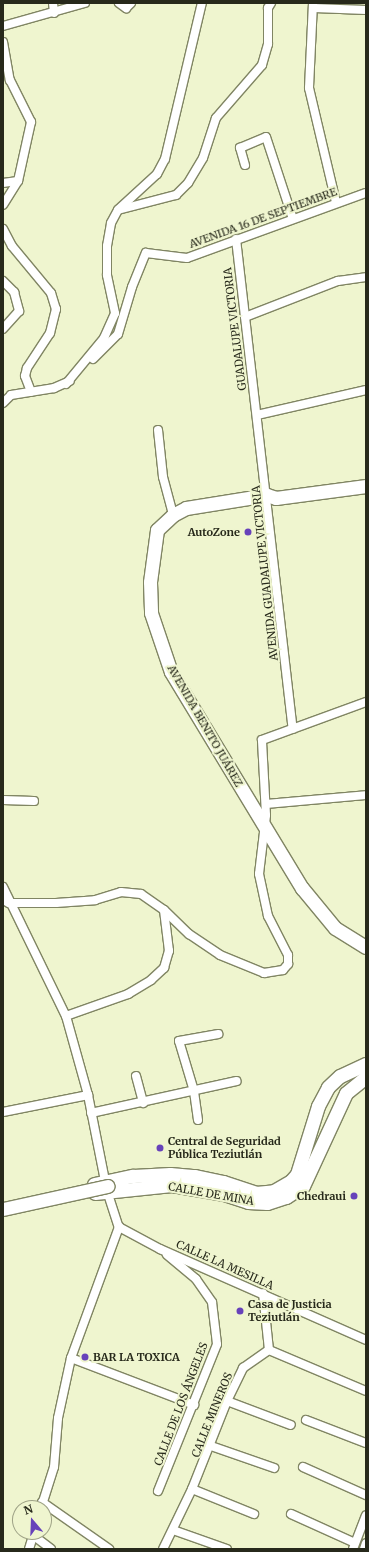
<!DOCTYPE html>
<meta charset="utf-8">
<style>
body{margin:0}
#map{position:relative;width:369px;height:1552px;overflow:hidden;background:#eff5cf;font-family:Merriweather,serif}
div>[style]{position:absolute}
.roads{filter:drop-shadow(1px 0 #808563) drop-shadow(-1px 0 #808563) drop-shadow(0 1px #808563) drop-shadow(0 -1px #808563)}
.minor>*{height:8px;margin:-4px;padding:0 4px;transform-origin:4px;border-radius:4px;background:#fff}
.primary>*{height:13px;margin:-6.5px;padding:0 6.5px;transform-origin:6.5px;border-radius:6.5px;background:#fff}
.bridges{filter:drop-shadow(1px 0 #808563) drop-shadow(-1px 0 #808563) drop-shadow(0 1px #808563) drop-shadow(0 -1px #808563)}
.primary-bridge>*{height:13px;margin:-6.5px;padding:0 6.5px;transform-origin:6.5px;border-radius:6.5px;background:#fff}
.dots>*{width:11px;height:11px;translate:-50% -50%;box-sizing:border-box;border:2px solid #eff5cf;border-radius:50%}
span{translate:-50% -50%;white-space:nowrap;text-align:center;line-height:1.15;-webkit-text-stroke:4px #eff5cf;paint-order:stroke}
.street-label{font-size:11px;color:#27291b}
.poi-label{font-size:11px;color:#27291b;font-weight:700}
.right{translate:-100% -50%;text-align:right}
.left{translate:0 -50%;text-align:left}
.frame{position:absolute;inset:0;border:4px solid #27291b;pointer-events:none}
.north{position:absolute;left:12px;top:1500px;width:40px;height:40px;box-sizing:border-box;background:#eff5cf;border:1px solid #9fa387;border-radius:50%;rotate:341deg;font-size:11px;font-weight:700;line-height:16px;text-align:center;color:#27291b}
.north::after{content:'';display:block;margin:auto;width:14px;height:18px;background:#6742ba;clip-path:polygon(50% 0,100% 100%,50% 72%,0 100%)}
</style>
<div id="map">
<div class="roads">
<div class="minor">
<i style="left:53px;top:3px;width:10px;rotate:84deg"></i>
<i style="left:119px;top:3px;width:9px;rotate:36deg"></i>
<i style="left:126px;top:8px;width:7px;rotate:-45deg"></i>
<i style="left:313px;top:3px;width:85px;rotate:92.7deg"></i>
<i style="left:309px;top:88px;width:117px;rotate:76.7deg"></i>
<i style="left:314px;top:8px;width:52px;rotate:2.2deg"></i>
<i style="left:3px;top:26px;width:85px;rotate:-15.7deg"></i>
<i style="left:3px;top:42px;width:39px;rotate:80deg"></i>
<i style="left:10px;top:80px;width:47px;rotate:63.4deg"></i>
<i style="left:31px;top:122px;width:60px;rotate:102.4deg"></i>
<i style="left:18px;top:181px;width:28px;rotate:122deg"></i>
<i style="left:245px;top:165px;width:18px;rotate:-106deg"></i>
<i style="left:240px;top:148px;width:28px;rotate:-23deg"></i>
<i style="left:266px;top:137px;width:86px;rotate:71.8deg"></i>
<i style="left:3px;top:183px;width:15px;rotate:-8deg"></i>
<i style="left:120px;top:208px;width:50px;rotate:-42.6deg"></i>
<i style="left:157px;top:174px;width:17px;rotate:-62deg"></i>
<i style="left:165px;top:159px;width:160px;rotate:-76.7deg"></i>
<i style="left:3px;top:229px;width:19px;rotate:62deg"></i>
<i style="left:12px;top:246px;width:61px;rotate:50.3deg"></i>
<i style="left:51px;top:293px;width:17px;rotate:73deg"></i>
<i style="left:56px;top:309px;width:25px;rotate:104deg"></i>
<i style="left:50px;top:333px;width:42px;rotate:123.3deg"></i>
<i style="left:27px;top:368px;width:8px;rotate:104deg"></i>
<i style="left:25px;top:376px;width:17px;rotate:69deg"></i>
<i style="left:236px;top:239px;width:493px;rotate:83.4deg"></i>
<i style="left:3px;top:281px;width:16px;rotate:45deg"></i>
<i style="left:14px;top:292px;width:20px;rotate:75deg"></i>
<i style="left:19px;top:311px;width:24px;rotate:132deg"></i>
<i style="left:245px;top:317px;width:100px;rotate:-21.2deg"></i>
<i style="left:338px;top:281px;width:28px;rotate:-8deg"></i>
<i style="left:93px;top:359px;width:35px;rotate:-45deg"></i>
<i style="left:118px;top:334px;width:49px;rotate:-73.4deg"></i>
<i style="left:132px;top:287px;width:37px;rotate:-68deg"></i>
<i style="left:146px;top:253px;width:41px;rotate:7deg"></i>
<i style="left:187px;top:258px;width:190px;rotate:-20deg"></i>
<i style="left:66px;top:384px;width:60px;rotate:-50.4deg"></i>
<i style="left:104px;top:338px;width:27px;rotate:-66deg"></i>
<i style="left:115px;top:313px;width:39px;rotate:-102deg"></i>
<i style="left:107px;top:275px;width:29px;rotate:-90deg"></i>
<i style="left:107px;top:246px;width:23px;rotate:-80deg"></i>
<i style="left:111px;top:223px;width:15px;rotate:-62deg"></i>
<i style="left:118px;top:210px;width:60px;rotate:-14.5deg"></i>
<i style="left:176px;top:195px;width:17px;rotate:-45deg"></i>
<i style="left:188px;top:183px;width:29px;rotate:-59deg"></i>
<i style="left:203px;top:158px;width:42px;rotate:-72deg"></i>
<i style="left:216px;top:118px;width:70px;rotate:-49deg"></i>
<i style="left:262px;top:65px;width:22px;rotate:-74deg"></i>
<i style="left:268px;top:44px;width:36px;rotate:-90deg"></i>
<i style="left:268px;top:8px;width:6px;rotate:-59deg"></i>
<i style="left:3px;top:403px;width:11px;rotate:-45deg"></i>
<i style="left:11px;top:395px;width:44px;rotate:-9.2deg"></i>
<i style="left:54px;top:388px;width:17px;rotate:-24deg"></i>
<i style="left:257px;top:415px;width:112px;rotate:-12.9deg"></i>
<i style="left:158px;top:430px;width:47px;rotate:83.9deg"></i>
<i style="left:163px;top:477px;width:39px;rotate:75deg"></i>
<i style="left:3px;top:800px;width:31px;rotate:2deg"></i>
<i style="left:266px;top:804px;width:100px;rotate:-5.1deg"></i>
<i style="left:3px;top:887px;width:144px;rotate:64deg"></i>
<i style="left:66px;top:1016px;width:82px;rotate:74.4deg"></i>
<i style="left:88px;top:1095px;width:98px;rotate:78.8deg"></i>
<i style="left:107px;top:1191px;width:38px;rotate:72deg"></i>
<i style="left:119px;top:1227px;width:47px;rotate:28.2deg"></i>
<i style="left:160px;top:1249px;width:225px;rotate:23.8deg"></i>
<i style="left:3px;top:900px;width:7px;rotate:27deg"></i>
<i style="left:9px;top:903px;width:47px"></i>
<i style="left:56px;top:903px;width:39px;rotate:-4deg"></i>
<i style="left:95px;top:900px;width:27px;rotate:-17deg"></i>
<i style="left:121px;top:892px;width:20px;rotate:6deg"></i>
<i style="left:141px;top:894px;width:28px;rotate:35deg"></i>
<i style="left:164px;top:910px;width:35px;rotate:44deg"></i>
<i style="left:189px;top:934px;width:37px;rotate:34deg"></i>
<i style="left:220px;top:955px;width:48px;rotate:22.2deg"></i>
<i style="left:264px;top:973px;width:19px;rotate:-9deg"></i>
<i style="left:283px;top:970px;width:8px;rotate:-50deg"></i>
<i style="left:288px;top:964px;width:9px;rotate:-90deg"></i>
<i style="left:288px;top:955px;width:44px;rotate:-117.1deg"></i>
<i style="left:268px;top:916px;width:43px;rotate:-102.1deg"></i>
<i style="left:259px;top:874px;width:59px;rotate:-83.2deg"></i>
<i style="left:266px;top:815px;width:75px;rotate:-93.1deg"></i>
<i style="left:262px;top:740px;width:111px;rotate:-20.1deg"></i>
<i style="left:66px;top:1016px;width:66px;rotate:-19.5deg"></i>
<i style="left:128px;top:994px;width:27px;rotate:-31deg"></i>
<i style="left:151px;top:980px;width:18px;rotate:-43deg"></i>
<i style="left:164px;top:968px;width:18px;rotate:-74deg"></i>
<i style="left:169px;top:951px;width:41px;rotate:-97deg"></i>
<i style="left:136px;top:1076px;width:28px;rotate:75deg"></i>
<i style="left:3px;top:1112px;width:87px;rotate:-11.3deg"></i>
<i style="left:91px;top:1113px;width:149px;rotate:-12.4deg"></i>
<i style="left:198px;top:1120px;width:29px;rotate:-98deg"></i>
<i style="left:194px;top:1091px;width:52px;rotate:-106.7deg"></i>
<i style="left:179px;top:1041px;width:40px;rotate:-10deg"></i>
<i style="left:269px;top:1350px;width:105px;rotate:22.9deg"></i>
<i style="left:71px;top:1358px;width:132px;rotate:20.9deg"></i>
<i style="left:227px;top:1401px;width:68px;rotate:20.6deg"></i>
<i style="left:306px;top:1420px;width:64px;rotate:21deg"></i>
<i style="left:211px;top:1446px;width:67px;rotate:19.2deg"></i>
<i style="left:303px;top:1467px;width:69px;rotate:24deg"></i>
<i style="left:192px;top:1489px;width:67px;rotate:22deg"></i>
<i style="left:158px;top:1491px;width:158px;rotate:-68.1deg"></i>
<i style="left:217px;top:1344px;width:42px;rotate:-96.8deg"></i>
<i style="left:212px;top:1302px;width:28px;rotate:-125deg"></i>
<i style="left:196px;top:1279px;width:38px;rotate:-140deg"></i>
<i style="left:42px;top:1502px;width:82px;rotate:35deg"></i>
<i style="left:41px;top:1508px;width:43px;rotate:-72.4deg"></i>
<i style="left:54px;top:1467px;width:49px;rotate:-85.3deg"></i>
<i style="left:58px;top:1418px;width:61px;rotate:-77.8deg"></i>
<i style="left:71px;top:1358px;width:140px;rotate:-69.9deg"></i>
<i style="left:291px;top:1514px;width:70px;rotate:24.4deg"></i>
<i style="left:173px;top:1530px;width:57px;rotate:19.4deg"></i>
<i style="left:34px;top:1536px;width:21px;rotate:37deg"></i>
<i style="left:29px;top:1549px;width:17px;rotate:-73deg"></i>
<i style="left:163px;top:1549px;width:67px;rotate:-64.2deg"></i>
<i style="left:192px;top:1489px;width:95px;rotate:-68.3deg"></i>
<i style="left:227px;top:1401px;width:37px;rotate:-64deg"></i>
<i style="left:243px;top:1368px;width:32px;rotate:-35deg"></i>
<i style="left:269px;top:1350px;width:57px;rotate:-96deg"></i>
<i style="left:353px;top:1549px;width:36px;rotate:-69deg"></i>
<i style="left:364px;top:1549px;width:6px;rotate:-72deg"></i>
</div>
<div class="primary">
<i style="left:366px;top:486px;width:91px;rotate:172.4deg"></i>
<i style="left:276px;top:498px;width:9px;rotate:-162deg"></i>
<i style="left:267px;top:495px;width:82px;rotate:170.9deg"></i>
<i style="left:186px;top:508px;width:15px;rotate:152deg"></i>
<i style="left:173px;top:515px;width:22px;rotate:137deg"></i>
<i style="left:157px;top:530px;width:52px;rotate:97.7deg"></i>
<i style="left:150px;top:582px;width:31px;rotate:88deg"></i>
<i style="left:151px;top:613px;width:62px;rotate:71.3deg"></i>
<i style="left:171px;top:672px;width:253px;rotate:58.8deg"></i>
<i style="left:302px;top:888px;width:52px;rotate:50.5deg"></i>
<i style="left:335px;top:928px;width:36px;rotate:32deg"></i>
<i style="left:94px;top:1184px;width:40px;rotate:-12deg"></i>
<i style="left:133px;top:1176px;width:37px;rotate:-3deg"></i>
<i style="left:170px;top:1174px;width:25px;rotate:5deg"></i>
<i style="left:195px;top:1176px;width:29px;rotate:12deg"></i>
<i style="left:223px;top:1182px;width:35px;rotate:18deg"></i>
<i style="left:256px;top:1193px;width:18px;rotate:-6deg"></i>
<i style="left:274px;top:1191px;width:20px;rotate:-30deg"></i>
<i style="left:291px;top:1181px;width:9px;rotate:-49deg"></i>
<i style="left:297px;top:1174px;width:71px;rotate:-72.8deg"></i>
<i style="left:318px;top:1106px;width:21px;rotate:-62deg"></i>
<i style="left:328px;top:1087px;width:16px;rotate:-43deg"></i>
<i style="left:340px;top:1076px;width:29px;rotate:-25deg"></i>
<i style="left:95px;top:1193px;width:77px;rotate:-5.9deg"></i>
<i style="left:172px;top:1185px;width:53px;rotate:9.8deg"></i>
<i style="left:224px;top:1194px;width:25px;rotate:18deg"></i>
<i style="left:248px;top:1202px;width:19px;rotate:3deg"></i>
<i style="left:267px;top:1203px;width:20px;rotate:-18deg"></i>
<i style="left:286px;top:1197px;width:20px;rotate:-33deg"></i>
<i style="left:303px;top:1186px;width:102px;rotate:-65.2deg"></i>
<i style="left:346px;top:1093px;width:26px;rotate:-39deg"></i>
</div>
</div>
<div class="bridges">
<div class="primary-bridge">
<i style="left:3px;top:1209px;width:107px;rotate:-12.4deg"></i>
</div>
</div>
<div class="dots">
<i style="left:248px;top:532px;background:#6742ba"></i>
<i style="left:160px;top:1148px;background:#6742ba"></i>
<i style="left:354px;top:1196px;background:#6742ba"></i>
<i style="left:240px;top:1311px;background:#6742ba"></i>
<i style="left:85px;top:1357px;background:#6742ba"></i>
</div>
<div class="street-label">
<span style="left:263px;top:218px;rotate:-20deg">AVENIDA 16 DE SEPTIEMBRE</span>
<span style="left:235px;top:329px;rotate:-97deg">GUADALUPE VICTORIA</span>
<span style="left:265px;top:573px;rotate:-96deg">AVENIDA GUADALUPE VICTORIA</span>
<span style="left:205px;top:726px;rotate:60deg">AVENIDA BENITO JUÁREZ</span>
<span style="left:211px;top:1194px;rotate:10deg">CALLE DE MINA</span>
<span style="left:225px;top:1265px;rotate:24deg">CALLE LA MESILLA</span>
<span style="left:181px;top:1404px;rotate:-69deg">CALLE DE LOS ÁNGELES</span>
<span style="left:212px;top:1415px;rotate:-68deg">CALLE MINEROS</span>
</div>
<div class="poi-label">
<span class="right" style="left:240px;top:532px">AutoZone</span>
<span class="left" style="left:168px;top:1148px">Central de Seguridad<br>Pública Teziutlán</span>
<span class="right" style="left:346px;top:1196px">Chedraui</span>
<span class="left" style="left:248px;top:1311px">Casa de Justicia<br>Teziutlán</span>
<span class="left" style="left:93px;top:1357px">BAR LA TOXICA</span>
</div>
<div class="frame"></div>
<div class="north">N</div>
</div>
